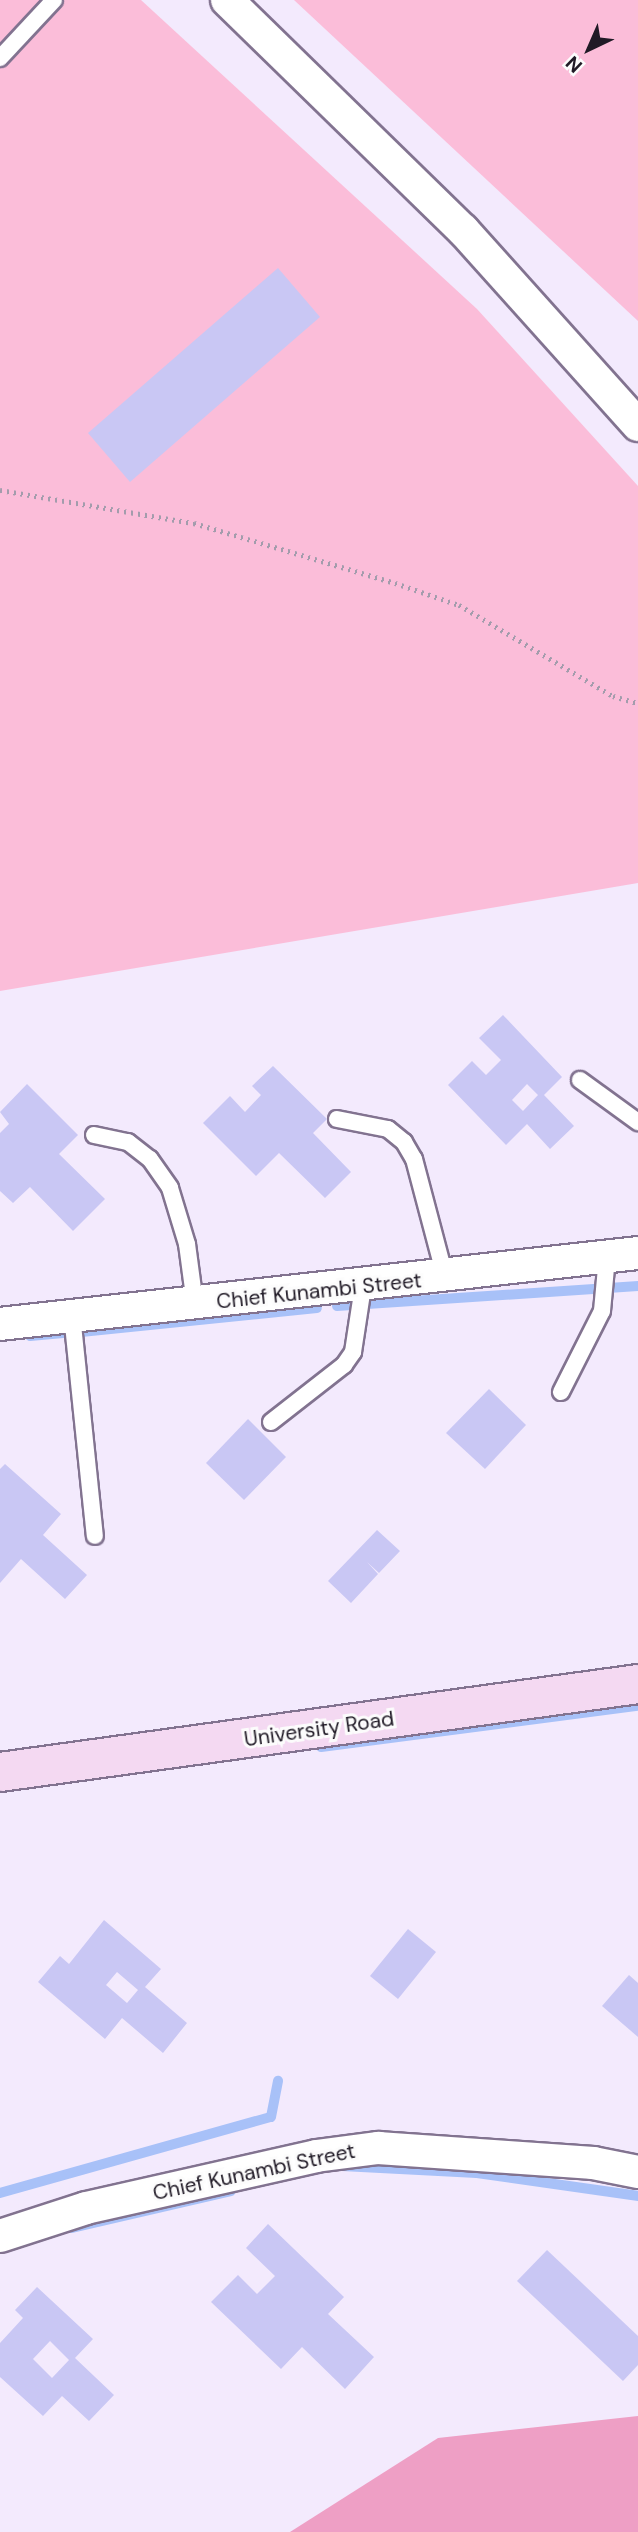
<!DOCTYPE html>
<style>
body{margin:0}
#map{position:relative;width:638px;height:2532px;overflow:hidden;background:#f3eafd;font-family:"DM Sans",sans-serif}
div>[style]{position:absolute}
.green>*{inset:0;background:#fbbdd9}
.forest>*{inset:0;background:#ee9fc5}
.stream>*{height:10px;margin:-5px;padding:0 5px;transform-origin:5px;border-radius:5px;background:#a8c1f8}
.building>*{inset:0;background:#c9c7f4}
.path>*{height:4.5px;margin-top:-2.25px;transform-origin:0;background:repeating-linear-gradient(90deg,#a39cac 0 2px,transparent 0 7px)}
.roads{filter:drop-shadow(2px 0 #827390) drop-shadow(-2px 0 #827390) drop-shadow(0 2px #827390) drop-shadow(0 -2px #827390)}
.lane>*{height:16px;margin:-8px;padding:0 8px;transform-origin:8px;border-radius:8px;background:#fff}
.street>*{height:32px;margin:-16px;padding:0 16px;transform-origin:16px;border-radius:16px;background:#fff}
.secondary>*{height:38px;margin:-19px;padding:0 19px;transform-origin:19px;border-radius:19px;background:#f4d9f2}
span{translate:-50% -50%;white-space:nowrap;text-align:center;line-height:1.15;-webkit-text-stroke:6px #fcfcfc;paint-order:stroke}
.street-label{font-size:21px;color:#201a26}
.north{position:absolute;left:554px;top:14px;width:70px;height:70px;-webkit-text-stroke:5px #fcfcfc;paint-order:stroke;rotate:224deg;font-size:19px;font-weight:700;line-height:28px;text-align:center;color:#201a26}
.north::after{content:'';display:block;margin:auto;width:24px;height:32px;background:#201a26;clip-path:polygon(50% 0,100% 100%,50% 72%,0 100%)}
</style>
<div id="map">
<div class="green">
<i style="clip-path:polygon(0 0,141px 0,477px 309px,638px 486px,638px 883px,0 991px)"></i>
<i style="clip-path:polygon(294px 0,638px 0,638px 321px)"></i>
</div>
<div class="forest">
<i style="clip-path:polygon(638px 2416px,638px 2532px,290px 2532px,438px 2438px)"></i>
</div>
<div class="stream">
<i style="left:337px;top:1306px;width:302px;rotate:-3.8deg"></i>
<i style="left:81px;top:1332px;width:237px;rotate:-5.8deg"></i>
<i style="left:30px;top:1336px;width:36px;rotate:-5deg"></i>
<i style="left:321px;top:1747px;width:320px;rotate:-7.4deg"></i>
<i style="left:342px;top:2166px;width:135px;rotate:3deg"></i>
<i style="left:477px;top:2173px;width:163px;rotate:8.1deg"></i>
<i style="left:0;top:2193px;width:281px;rotate:-15.7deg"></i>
<i style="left:271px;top:2117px;width:37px;rotate:-79deg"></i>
<i style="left:72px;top:2228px;width:163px;rotate:-13.1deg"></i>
</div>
<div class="building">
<i style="clip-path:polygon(278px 268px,320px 317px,130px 482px,88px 433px)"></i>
<i style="clip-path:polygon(evenodd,503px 1015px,562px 1077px,544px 1095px,574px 1126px,550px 1149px,527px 1124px,506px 1145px,448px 1085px,472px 1061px,486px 1075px,501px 1060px,479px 1038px,503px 1015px,527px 1084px,538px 1095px,523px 1111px,512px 1100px,527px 1084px)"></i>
<i style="clip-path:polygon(273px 1066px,327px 1119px,313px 1133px,351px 1172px,325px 1198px,279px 1153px,256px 1176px,203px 1123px,230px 1096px,245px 1112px,261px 1095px,252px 1086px)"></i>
<i style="clip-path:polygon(27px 1084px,78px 1135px,59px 1154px,105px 1199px,73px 1231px,30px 1187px,13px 1203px,0 1191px,0 1133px,9px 1124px,0 1112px)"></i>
<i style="clip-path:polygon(489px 1389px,526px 1425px,485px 1469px,446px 1433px)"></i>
<i style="clip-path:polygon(248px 1419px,286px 1457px,244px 1500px,206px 1463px)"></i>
<i style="clip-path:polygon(5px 1464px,61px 1514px,43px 1535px,87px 1575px,65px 1599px,21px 1559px,0 1583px,0 1469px)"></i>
<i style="clip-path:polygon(377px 1530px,400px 1551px,379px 1573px,367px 1562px,378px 1574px,351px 1603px,328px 1581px)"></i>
<i style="clip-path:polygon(evenodd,104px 1920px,161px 1969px,145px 1987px,187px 2023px,163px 2053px,122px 2018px,105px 2039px,38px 1982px,60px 1956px,69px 1964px,104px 1920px,117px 1972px,138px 1990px,127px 2003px,106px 1985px,117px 1972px)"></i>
<i style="clip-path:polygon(408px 1929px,436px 1952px,398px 1999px,370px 1976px)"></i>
<i style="clip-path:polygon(629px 1975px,638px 1983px,638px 2037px,602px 2006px)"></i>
<i style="clip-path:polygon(268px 2224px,344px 2297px,328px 2314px,374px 2357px,345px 2389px,302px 2347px,281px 2369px,211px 2302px,238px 2275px,257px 2294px,275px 2276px,246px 2248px)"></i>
<i style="clip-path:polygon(547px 2250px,638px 2336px,638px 2365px,623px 2381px,517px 2281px)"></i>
<i style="clip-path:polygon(evenodd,37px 2287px,93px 2339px,75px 2358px,114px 2395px,89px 2421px,62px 2396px,43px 2416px,0 2377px,0 2343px,23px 2318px,15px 2310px,37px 2287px,50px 2341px,69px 2360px,52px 2378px,33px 2359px,50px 2341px)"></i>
</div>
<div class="path">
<i style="left:0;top:490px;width:197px;rotate:9.7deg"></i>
<i style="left:194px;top:523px;width:210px;rotate:16.6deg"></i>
<i style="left:395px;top:583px;width:68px;rotate:19deg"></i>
<i style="left:459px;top:605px;width:179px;rotate:30.6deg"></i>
<i style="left:613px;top:696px;width:26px;rotate:16deg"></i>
</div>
<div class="roads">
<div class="lane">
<i style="left:0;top:58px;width:79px;rotate:-47deg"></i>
<i style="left:580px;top:1080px;width:72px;rotate:35.9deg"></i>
<i style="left:337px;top:1119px;width:52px;rotate:11.1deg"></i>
<i style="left:388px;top:1129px;width:21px;rotate:39deg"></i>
<i style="left:404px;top:1142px;width:20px;rotate:60deg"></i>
<i style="left:414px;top:1159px;width:121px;rotate:75.2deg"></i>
<i style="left:94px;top:1135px;width:35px;rotate:12deg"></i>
<i style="left:128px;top:1142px;width:28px;rotate:38deg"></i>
<i style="left:150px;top:1159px;width:35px;rotate:55deg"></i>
<i style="left:170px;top:1188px;width:59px;rotate:73.1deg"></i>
<i style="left:187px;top:1244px;width:61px;rotate:82.4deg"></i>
<i style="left:72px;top:1315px;width:222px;rotate:84.1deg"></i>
<i style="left:561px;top:1392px;width:91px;rotate:-63.2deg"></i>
<i style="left:602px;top:1311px;width:54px;rotate:-84.7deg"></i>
<i style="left:271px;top:1422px;width:93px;rotate:-38deg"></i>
<i style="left:344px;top:1365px;width:16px;rotate:-55deg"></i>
<i style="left:353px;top:1352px;width:66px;rotate:-81.3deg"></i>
</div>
<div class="street">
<i style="left:227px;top:0;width:330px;rotate:44.3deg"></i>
<i style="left:463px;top:230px;width:262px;rotate:48.1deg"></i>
<i style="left:0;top:1324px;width:642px;rotate:-6.35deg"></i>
<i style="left:0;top:2236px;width:90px;rotate:-18deg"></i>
<i style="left:86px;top:2208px;width:236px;rotate:-12.7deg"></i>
<i style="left:316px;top:2156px;width:63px;rotate:-7.4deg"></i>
<i style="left:378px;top:2148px;width:216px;rotate:4deg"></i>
<i style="left:593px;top:2163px;width:46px;rotate:11.3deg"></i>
</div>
<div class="secondary">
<i style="left:0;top:1772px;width:644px;rotate:-7.85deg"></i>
</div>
</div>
<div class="street-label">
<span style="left:319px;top:1291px;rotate:-6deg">Chief Kunambi Street</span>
<span style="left:319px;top:1729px;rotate:-8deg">University Road</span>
<span style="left:254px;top:2172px;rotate:-12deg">Chief Kunambi Street</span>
</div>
<div class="north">N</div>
</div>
